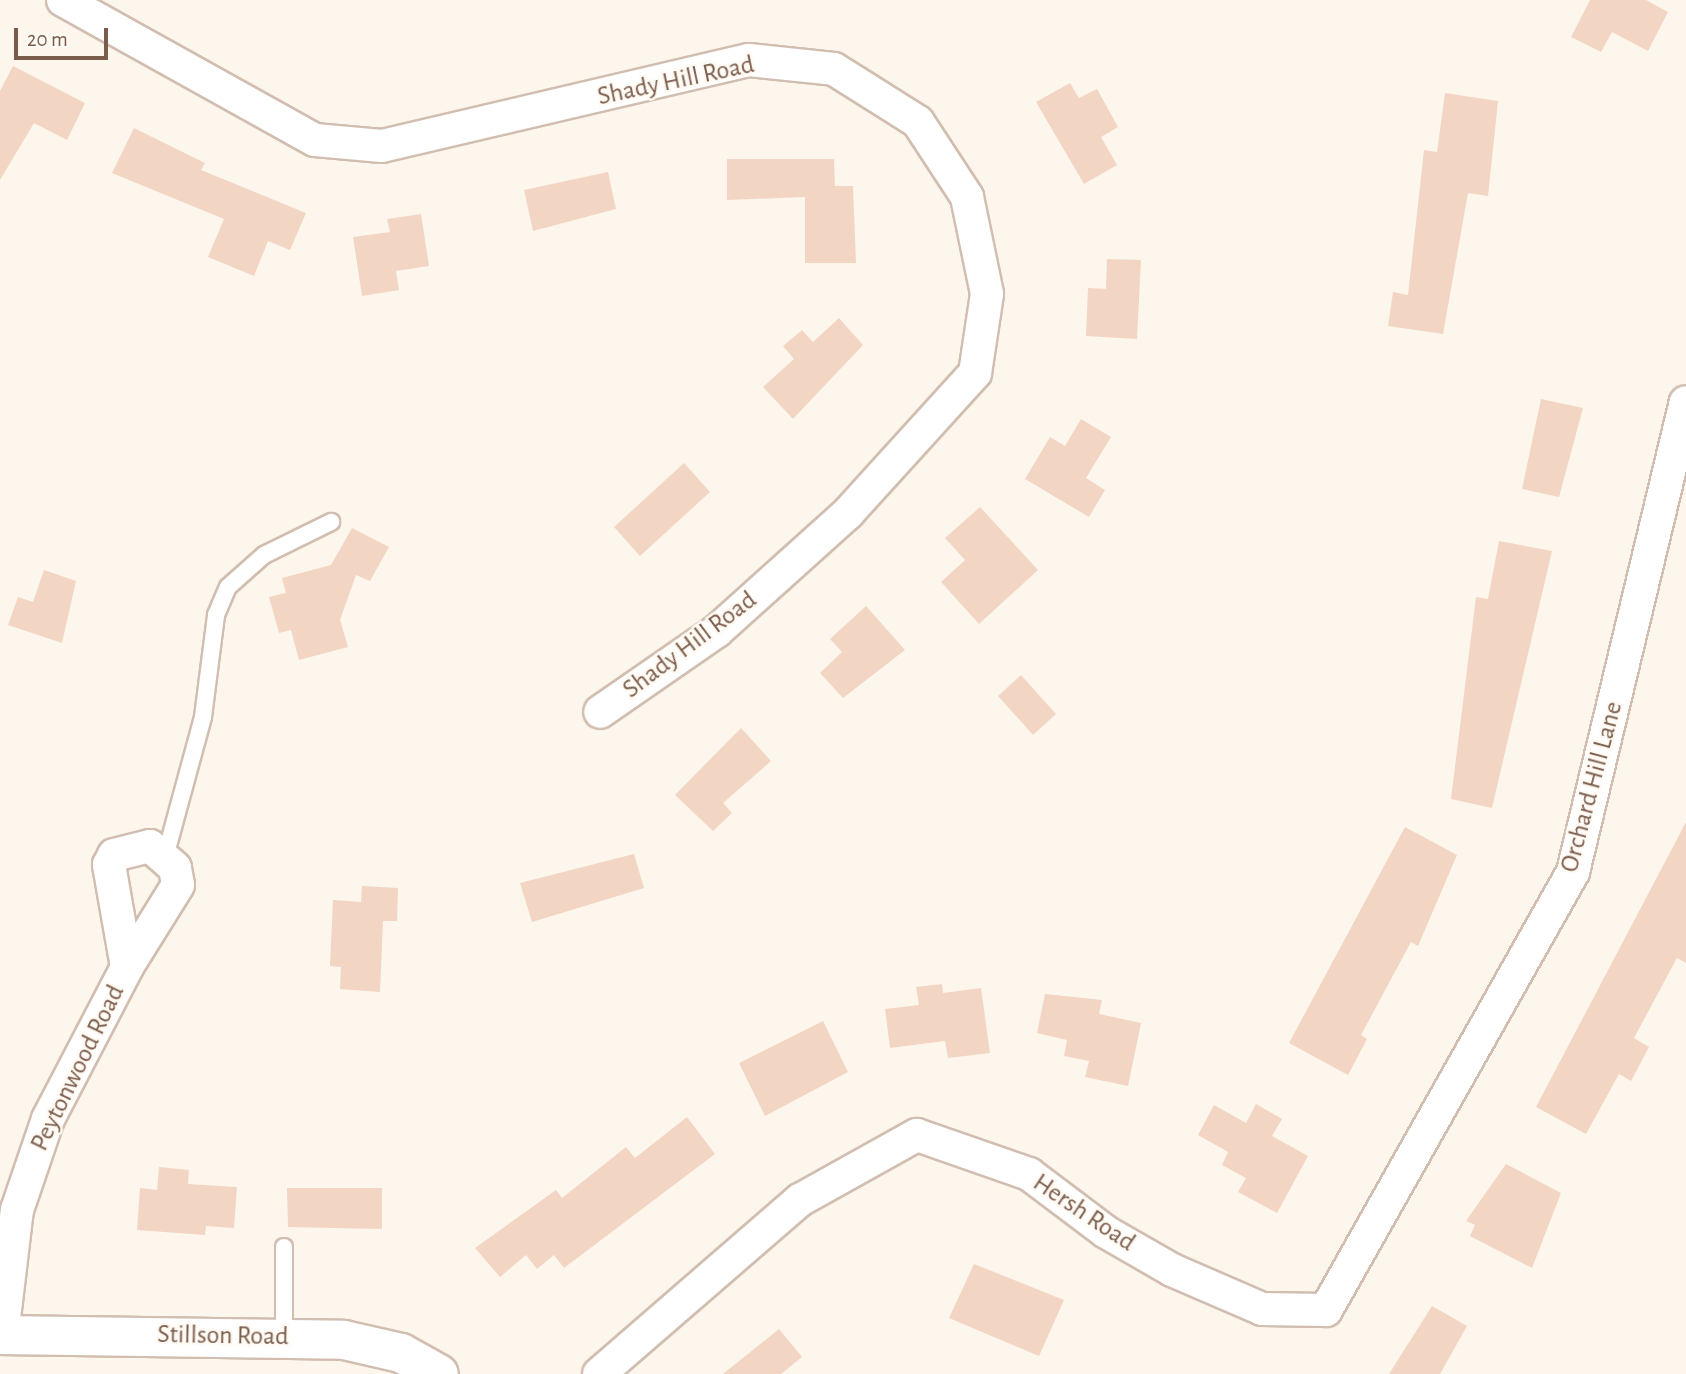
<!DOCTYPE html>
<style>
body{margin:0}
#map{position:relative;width:1686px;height:1374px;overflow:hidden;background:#fdf6ec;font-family:"Alegreya Sans",sans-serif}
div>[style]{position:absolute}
.building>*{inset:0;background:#f3d5c3}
.roads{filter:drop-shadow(2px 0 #d1beb0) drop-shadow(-2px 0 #d1beb0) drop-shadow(0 2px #d1beb0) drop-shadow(0 -2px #d1beb0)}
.lane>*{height:16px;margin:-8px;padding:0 8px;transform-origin:8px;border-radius:8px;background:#fff}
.street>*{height:32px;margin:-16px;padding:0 16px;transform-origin:16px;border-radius:16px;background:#fff}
.secondary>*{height:38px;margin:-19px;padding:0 19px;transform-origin:19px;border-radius:19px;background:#fff}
span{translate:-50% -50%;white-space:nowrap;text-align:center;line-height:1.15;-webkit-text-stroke:5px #fffaf3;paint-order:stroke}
.street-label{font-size:26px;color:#7a5c4d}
.scale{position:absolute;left:14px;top:28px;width:94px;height:32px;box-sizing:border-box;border:4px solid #7a5c4d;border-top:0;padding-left:9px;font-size:21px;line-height:24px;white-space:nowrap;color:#7a5c4d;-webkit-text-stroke:5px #fffaf3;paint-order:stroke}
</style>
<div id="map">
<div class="building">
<i style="clip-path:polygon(1590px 0,1646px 0,1668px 12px,1648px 51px,1612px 32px,1601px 52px,1571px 37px)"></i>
<i style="clip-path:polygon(13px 66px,85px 103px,67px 140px,34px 123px,0 180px,0 91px)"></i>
<i style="clip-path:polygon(1070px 83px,1079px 98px,1097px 89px,1118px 127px,1101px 137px,1117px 165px,1084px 184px,1036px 102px)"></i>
<i style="clip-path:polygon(1445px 93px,1498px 101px,1488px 196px,1468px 193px,1443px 334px,1388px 326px,1393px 292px,1408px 295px,1424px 150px,1437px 152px)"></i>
<i style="clip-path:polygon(134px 128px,205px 163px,201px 170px,306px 213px,290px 250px,268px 241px,254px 276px,208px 257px,224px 219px,112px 173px)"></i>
<i style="clip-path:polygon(727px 159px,834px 159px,835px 186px,853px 186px,856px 263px,805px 263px,805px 197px,727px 200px)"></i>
<i style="clip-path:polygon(608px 172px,616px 209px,533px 231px,524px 190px)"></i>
<i style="clip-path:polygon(421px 214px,429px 266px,396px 271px,399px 290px,362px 296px,353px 237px,390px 232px,387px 219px)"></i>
<i style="clip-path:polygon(1107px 259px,1141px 260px,1137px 339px,1086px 336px,1088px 288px,1106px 289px)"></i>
<i style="clip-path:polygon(839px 318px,863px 345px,793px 419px,763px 387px,794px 359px,783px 346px,802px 330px,813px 342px)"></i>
<i style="clip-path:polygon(1541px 399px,1583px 408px,1559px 497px,1522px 489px)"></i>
<i style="clip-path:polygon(1081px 419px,1111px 437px,1086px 478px,1105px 490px,1089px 517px,1025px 479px,1050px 437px,1065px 446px)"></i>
<i style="clip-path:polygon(684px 463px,710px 492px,640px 556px,614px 527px)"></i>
<i style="clip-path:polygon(980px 507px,1038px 570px,979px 624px,941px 582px,965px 560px,945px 538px)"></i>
<i style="clip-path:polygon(352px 528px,389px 547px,370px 581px,356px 575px,340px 620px,348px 647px,299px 660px,291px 630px,279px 633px,269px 597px,286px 593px,282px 578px,331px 565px)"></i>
<i style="clip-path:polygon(1499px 541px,1552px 551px,1492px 808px,1451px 799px,1476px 597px,1488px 599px)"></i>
<i style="clip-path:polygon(44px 570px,76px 581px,62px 643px,8px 625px,18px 597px,33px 602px)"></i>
<i style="clip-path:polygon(866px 606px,905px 650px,843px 698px,820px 673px,842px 652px,830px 639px)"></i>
<i style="clip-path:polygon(1021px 675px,1056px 714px,1033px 735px,998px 696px)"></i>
<i style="clip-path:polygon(741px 728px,771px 761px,723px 803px,732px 813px,713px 831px,675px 795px)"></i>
<i style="clip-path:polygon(1686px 822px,1686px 963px,1677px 958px,1634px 1038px,1649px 1047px,1631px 1081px,1619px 1074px,1586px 1134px,1536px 1107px)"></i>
<i style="clip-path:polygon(1405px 827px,1457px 855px,1418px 946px,1411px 942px,1361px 1035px,1367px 1039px,1348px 1075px,1289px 1043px)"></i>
<i style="clip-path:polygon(634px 854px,644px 888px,532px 922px,520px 883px)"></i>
<i style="clip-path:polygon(362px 886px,398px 888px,397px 921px,383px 921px,380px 992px,340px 989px,341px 967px,330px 966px,333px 900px,361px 902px)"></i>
<i style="clip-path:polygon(942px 984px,943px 993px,981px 988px,990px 1053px,948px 1058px,945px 1041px,890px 1048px,885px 1009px,919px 1005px,916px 987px)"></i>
<i style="clip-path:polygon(1045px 994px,1102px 1000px,1099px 1014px,1141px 1023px,1128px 1086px,1085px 1077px,1089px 1061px,1064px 1056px,1067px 1040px,1037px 1033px)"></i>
<i style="clip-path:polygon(823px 1021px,848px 1072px,765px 1116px,739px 1063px)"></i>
<i style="clip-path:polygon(1256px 1104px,1282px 1119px,1272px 1136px,1308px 1156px,1277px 1213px,1238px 1192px,1246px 1178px,1222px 1165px,1228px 1152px,1198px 1135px,1214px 1105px,1246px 1123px)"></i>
<i style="clip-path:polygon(687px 1117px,715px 1154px,564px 1268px,554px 1255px,537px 1269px,526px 1255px,500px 1277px,475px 1248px,556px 1190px,562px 1198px,626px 1147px,635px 1158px)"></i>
<i style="clip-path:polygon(1506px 1164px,1561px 1193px,1532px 1268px,1470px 1236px,1475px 1225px,1466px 1221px)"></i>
<i style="clip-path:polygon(159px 1167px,189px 1170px,188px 1184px,237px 1187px,234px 1228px,206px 1226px,205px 1235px,137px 1230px,140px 1188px,157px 1190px)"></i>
<i style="clip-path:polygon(287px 1188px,382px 1188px,382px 1229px,288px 1227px)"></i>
<i style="clip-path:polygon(974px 1264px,1064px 1300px,1039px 1356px,949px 1318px)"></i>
<i style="clip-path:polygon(1432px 1306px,1467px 1326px,1440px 1374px,1389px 1374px)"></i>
<i style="clip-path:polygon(779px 1329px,802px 1357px,781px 1374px,723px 1374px)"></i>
</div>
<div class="roads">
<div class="lane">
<i style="left:165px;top:857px;width:145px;rotate:-74.8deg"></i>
<i style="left:203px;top:717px;width:103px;rotate:-82.7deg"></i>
<i style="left:216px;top:615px;width:30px;rotate:-67deg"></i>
<i style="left:228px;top:587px;width:48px;rotate:-41.6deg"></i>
<i style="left:264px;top:555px;width:75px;rotate:-26.2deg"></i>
<i style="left:284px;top:1336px;width:89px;rotate:-90deg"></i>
</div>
<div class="street">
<i style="left:63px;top:0;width:288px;rotate:29.1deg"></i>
<i style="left:315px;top:140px;width:67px;rotate:5.1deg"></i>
<i style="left:382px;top:146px;width:377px;rotate:-13.2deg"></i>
<i style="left:749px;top:60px;width:85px;rotate:6deg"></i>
<i style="left:834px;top:69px;width:99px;rotate:32.2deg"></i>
<i style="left:918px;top:122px;width:90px;rotate:56.8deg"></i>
<i style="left:967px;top:197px;width:99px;rotate:78.3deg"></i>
<i style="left:987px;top:294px;width:80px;rotate:98.6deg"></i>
<i style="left:975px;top:373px;width:189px;rotate:132.2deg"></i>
<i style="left:848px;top:513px;width:176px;rotate:138deg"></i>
<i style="left:717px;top:631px;width:142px;rotate:145.3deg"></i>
<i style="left:2px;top:1335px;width:126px;rotate:-83.2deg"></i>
<i style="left:17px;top:1210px;width:96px;rotate:-71.2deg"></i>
<i style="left:48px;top:1119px;width:171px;rotate:-62.5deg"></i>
<i style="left:127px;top:967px;width:104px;rotate:-100deg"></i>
<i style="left:109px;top:865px;width:11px;rotate:-63deg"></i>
<i style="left:114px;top:855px;width:37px;rotate:-14deg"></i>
<i style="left:150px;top:846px;width:33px;rotate:41deg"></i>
<i style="left:175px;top:868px;width:17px;rotate:80deg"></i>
<i style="left:178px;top:885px;width:97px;rotate:121.9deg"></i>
<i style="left:599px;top:1374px;width:266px;rotate:-40.9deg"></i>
<i style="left:800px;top:1200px;width:134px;rotate:-29.1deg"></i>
<i style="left:917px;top:1135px;width:119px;rotate:19.2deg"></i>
<i style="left:1029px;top:1174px;width:96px;rotate:37deg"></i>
<i style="left:1106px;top:1232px;width:76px;rotate:29.9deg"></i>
<i style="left:1172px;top:1270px;width:98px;rotate:23.4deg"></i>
<i style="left:1262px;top:1309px;width:64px;rotate:0.9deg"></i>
<i style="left:1326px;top:1310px;width:503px;rotate:-60.58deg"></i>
<i style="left:1573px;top:872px;width:483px;rotate:-76.5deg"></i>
</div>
<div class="secondary">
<i style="left:0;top:1335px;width:344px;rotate:0.8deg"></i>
<i style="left:344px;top:1340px;width:58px;rotate:12.8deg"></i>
<i style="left:401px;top:1353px;width:43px;rotate:28.9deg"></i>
</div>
</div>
<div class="street-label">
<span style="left:676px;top:81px;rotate:-12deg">Shady Hill Road</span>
<span style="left:690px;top:645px;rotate:-37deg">Shady Hill Road</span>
<span style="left:1592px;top:787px;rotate:-75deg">Orchard Hill Lane</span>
<span style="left:78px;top:1068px;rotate:-64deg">Peytonwood Road</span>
<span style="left:1084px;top:1213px;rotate:34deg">Hersh Road</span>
<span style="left:223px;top:1336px;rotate:1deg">Stillson Road</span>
</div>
<div class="scale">20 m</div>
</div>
